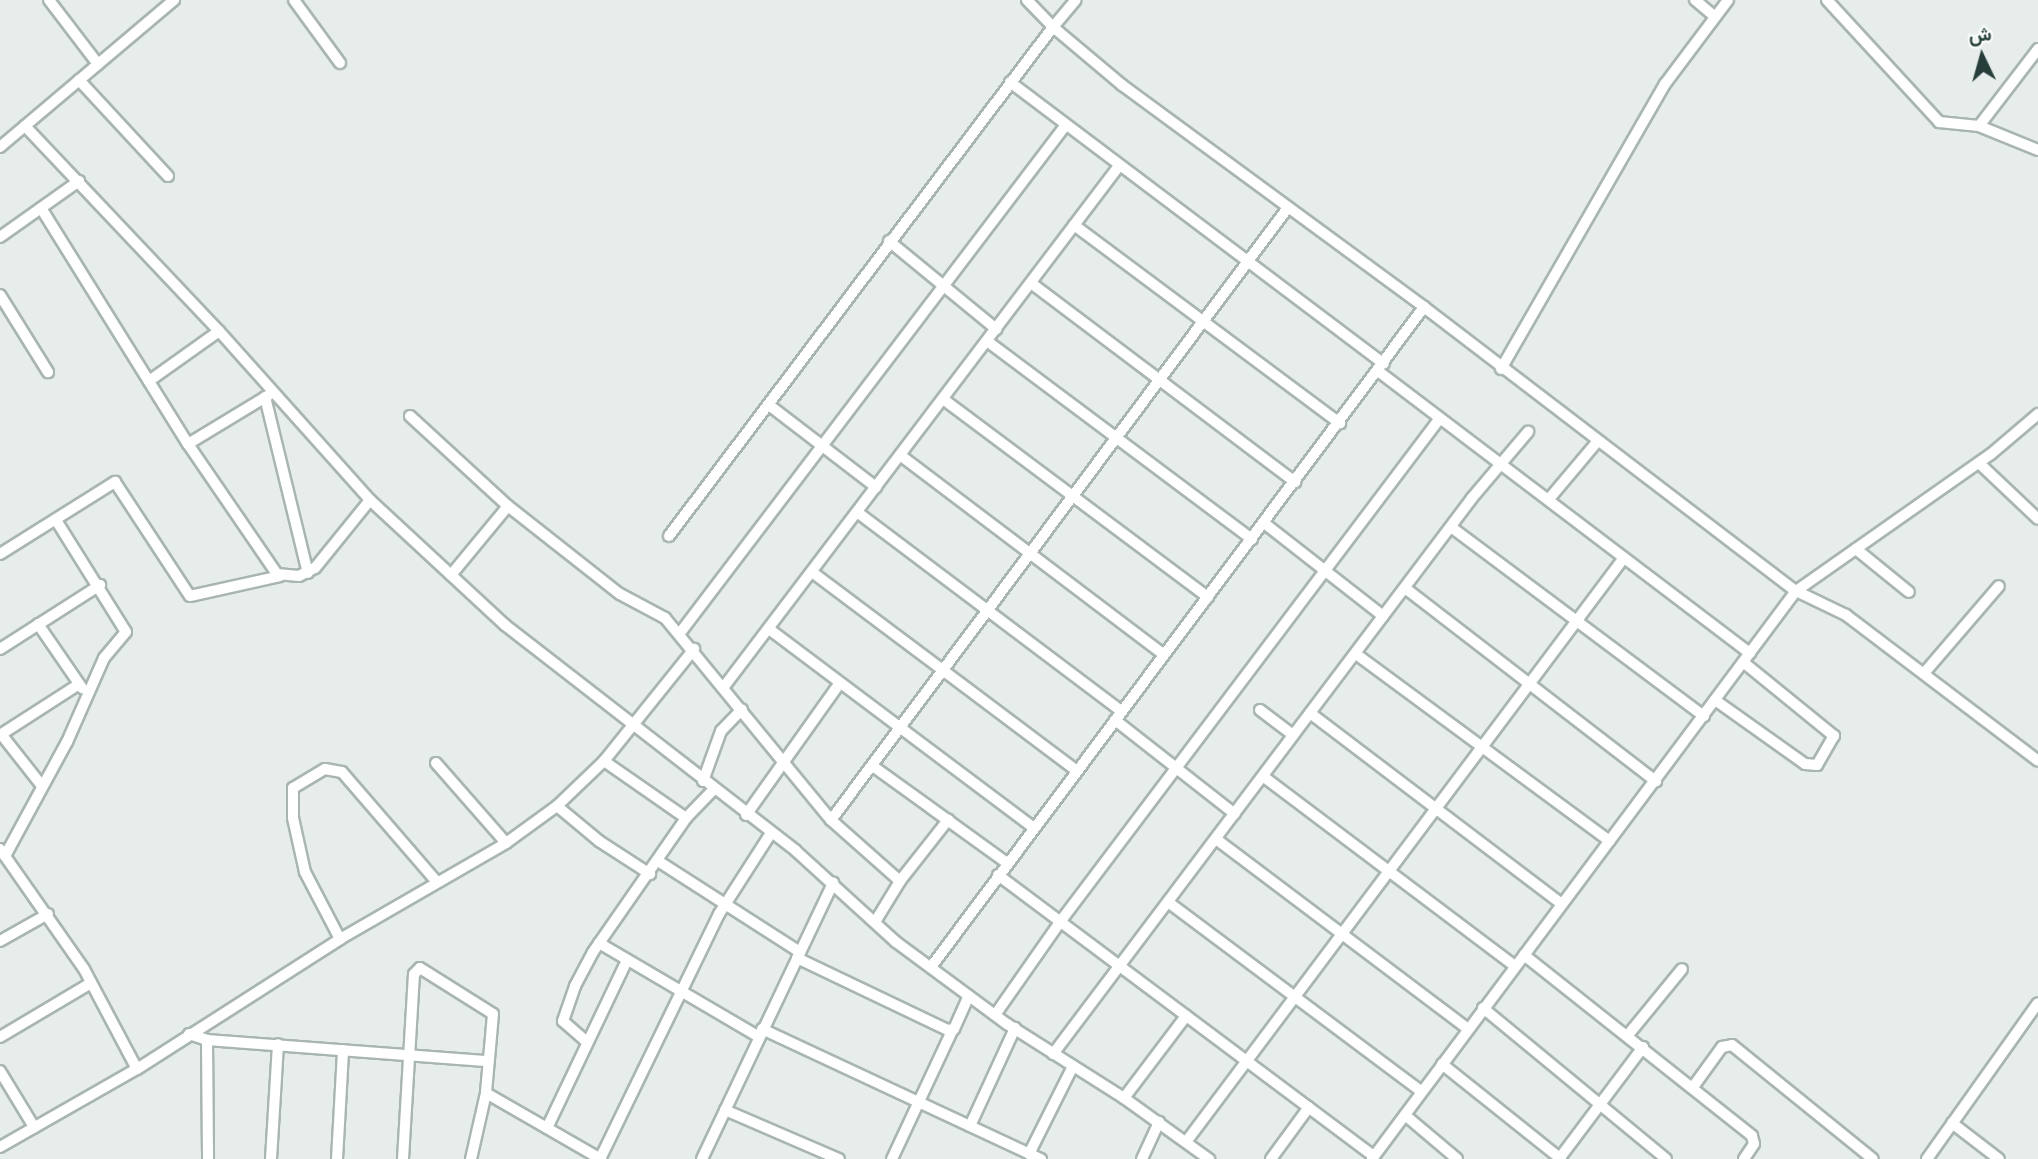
<!DOCTYPE html>
<meta charset="utf-8">
<style>
body{margin:0}
#map{position:relative;width:2038px;height:1159px;overflow:hidden;background:#e6edeb;font-family:Signika,Vazirmatn,sans-serif}
div>[style]{position:absolute}
.roads{filter:drop-shadow(2px 0 #a9b5b2) drop-shadow(-2px 0 #a9b5b2) drop-shadow(0 2px #a9b5b2) drop-shadow(0 -2px #a9b5b2)}
.minor>*{height:10px;margin:-5px;padding:0 5px;transform-origin:5px;border-radius:5px;background:#fff}
span{translate:-50% -50%;white-space:nowrap;text-align:center;line-height:1.15;-webkit-text-stroke:6px #f6faf8;paint-order:stroke}
.north{position:absolute;left:1947px;top:21px;width:70px;height:70px;-webkit-text-stroke:5px #f6faf8;paint-order:stroke;rotate:355deg;font-size:19px;font-weight:700;line-height:28px;text-align:center;color:#263e3a}
.north::after{content:'';display:block;margin:auto;width:24px;height:32px;background:#263e3a;clip-path:polygon(50% 0,100% 100%,50% 72%,0 100%)}
</style>
<div id="map">
<div class="roads">
<div class="minor">
<i style="left:49px;top:0;width:81px;rotate:52.6deg"></i>
<i style="left:294px;top:0;width:78px;rotate:53.9deg"></i>
<i style="left:1027px;top:0;width:37px;rotate:46deg"></i>
<i style="left:1053px;top:27px;width:35px;rotate:-50deg"></i>
<i style="left:1695px;top:0;width:23px;rotate:40deg"></i>
<i style="left:1827px;top:0;width:166px;rotate:47.4deg"></i>
<i style="left:1939px;top:122px;width:40px;rotate:5.7deg"></i>
<i style="left:1979px;top:126px;width:64px;rotate:22.1deg"></i>
<i style="left:79px;top:80px;width:131px;rotate:47.2deg"></i>
<i style="left:1010px;top:82px;width:468px;rotate:37deg"></i>
<i style="left:25px;top:126px;width:282px;rotate:46.6deg"></i>
<i style="left:219px;top:331px;width:227px;rotate:48.2deg"></i>
<i style="left:370px;top:500px;width:184px;rotate:42.8deg"></i>
<i style="left:505px;top:625px;width:368px;rotate:37.8deg"></i>
<i style="left:796px;top:851px;width:135px;rotate:42.3deg"></i>
<i style="left:896px;top:942px;width:138px;rotate:36.5deg"></i>
<i style="left:1007px;top:1024px;width:138px;rotate:32.3deg"></i>
<i style="left:1124px;top:1098px;width:105px;rotate:35.7deg"></i>
<i style="left:1979px;top:126px;width:97px;rotate:-52.5deg"></i>
<i style="left:0;top:147px;width:228px;rotate:-40.2deg"></i>
<i style="left:41px;top:208px;width:278px;rotate:58.1deg"></i>
<i style="left:188px;top:444px;width:158px;rotate:55.6deg"></i>
<i style="left:277px;top:574px;width:22px;rotate:5deg"></i>
<i style="left:299px;top:576px;width:18px;rotate:-27deg"></i>
<i style="left:315px;top:568px;width:87px;rotate:-51deg"></i>
<i style="left:1074px;top:225px;width:332px;rotate:36.7deg"></i>
<i style="left:0;top:237px;width:97px;rotate:-35.3deg"></i>
<i style="left:889px;top:241px;width:139px;rotate:39.4deg"></i>
<i style="left:1031px;top:283px;width:331px;rotate:37deg"></i>
<i style="left:0;top:295px;width:91px;rotate:58.1deg"></i>
<i style="left:987px;top:341px;width:331px;rotate:36.8deg"></i>
<i style="left:1501px;top:369px;width:329px;rotate:-60.1deg"></i>
<i style="left:1665px;top:84px;width:105px;rotate:-53.1deg"></i>
<i style="left:1378px;top:371px;width:467px;rotate:37.2deg"></i>
<i style="left:149px;top:381px;width:86px;rotate:-35.5deg"></i>
<i style="left:265px;top:397px;width:181px;rotate:76.3deg"></i>
<i style="left:943px;top:399px;width:331px;rotate:36.8deg"></i>
<i style="left:769px;top:405px;width:135px;rotate:37.5deg"></i>
<i style="left:410px;top:416px;width:133px;rotate:42.6deg"></i>
<i style="left:508px;top:506px;width:142px;rotate:38.2deg"></i>
<i style="left:620px;top:594px;width:51px;rotate:28.1deg"></i>
<i style="left:665px;top:618px;width:261px;rotate:50.6deg"></i>
<i style="left:831px;top:820px;width:92px;rotate:41.5deg"></i>
<i style="left:188px;top:444px;width:95px;rotate:-31.2deg"></i>
<i style="left:900px;top:455px;width:331px;rotate:37.1deg"></i>
<i style="left:1979px;top:463px;width:81px;rotate:43.5deg"></i>
<i style="left:1549px;top:499px;width:75px;rotate:-49.9deg"></i>
<i style="left:857px;top:512px;width:332px;rotate:37deg"></i>
<i style="left:1264px;top:523px;width:151px;rotate:38deg"></i>
<i style="left:1451px;top:527px;width:316px;rotate:36.8deg"></i>
<i style="left:669px;top:536px;width:638px;rotate:-52.97deg"></i>
<i style="left:1053px;top:27px;width:90px;rotate:40deg"></i>
<i style="left:1122px;top:85px;width:375px;rotate:36.3deg"></i>
<i style="left:1424px;top:307px;width:468px;rotate:37.4deg"></i>
<i style="left:1796px;top:591px;width:238px;rotate:-35.1deg"></i>
<i style="left:1991px;top:454px;width:62px;rotate:-40.4deg"></i>
<i style="left:1856px;top:549px;width:68px;rotate:39.1deg"></i>
<i style="left:0;top:554px;width:136px;rotate:-32.1deg"></i>
<i style="left:115px;top:482px;width:136px;rotate:56.7deg"></i>
<i style="left:190px;top:596px;width:92px;rotate:-12.5deg"></i>
<i style="left:812px;top:572px;width:331px;rotate:36.9deg"></i>
<i style="left:451px;top:575px;width:89px;rotate:-50.4deg"></i>
<i style="left:1405px;top:588px;width:317px;rotate:37.6deg"></i>
<i style="left:38px;top:624px;width:78px;rotate:55.5deg"></i>
<i style="left:769px;top:629px;width:331px;rotate:36.9deg"></i>
<i style="left:680px;top:633px;width:637px;rotate:-52.79deg"></i>
<i style="left:0;top:649px;width:119px;rotate:-32.6deg"></i>
<i style="left:1356px;top:654px;width:315px;rotate:36.4deg"></i>
<i style="left:1925px;top:672px;width:113px;rotate:-49.3deg"></i>
<i style="left:723px;top:688px;width:655px;rotate:-52.82deg"></i>
<i style="left:1715px;top:700px;width:110px;rotate:35.4deg"></i>
<i style="left:1805px;top:764px;width:12px;rotate:5deg"></i>
<i style="left:1817px;top:765px;width:34px;rotate:-60deg"></i>
<i style="left:1834px;top:736px;width:117px;rotate:-140.9deg"></i>
<i style="left:1260px;top:710px;width:41px;rotate:37.1deg"></i>
<i style="left:1310px;top:713px;width:316px;rotate:37.2deg"></i>
<i style="left:1115px;top:720px;width:152px;rotate:38.1deg"></i>
<i style="left:1px;top:734px;width:66px;rotate:51.7deg"></i>
<i style="left:0;top:735px;width:94px;rotate:-32.8deg"></i>
<i style="left:604px;top:761px;width:100px;rotate:34.8deg"></i>
<i style="left:436px;top:763px;width:106px;rotate:48.8deg"></i>
<i style="left:874px;top:767px;width:164px;rotate:35.8deg"></i>
<i style="left:1264px;top:777px;width:314px;rotate:37deg"></i>
<i style="left:703px;top:781px;width:53px;rotate:-70.2deg"></i>
<i style="left:721px;top:731px;width:30px;rotate:-46deg"></i>
<i style="left:557px;top:806px;width:55px;rotate:39.8deg"></i>
<i style="left:599px;top:841px;width:61px;rotate:32.9deg"></i>
<i style="left:746px;top:815px;width:161px;rotate:-54.6deg"></i>
<i style="left:831px;top:820px;width:762px;rotate:-53.27deg"></i>
<i style="left:1216px;top:839px;width:314px;rotate:37deg"></i>
<i style="left:0;top:849px;width:146px;rotate:55deg"></i>
<i style="left:84px;top:969px;width:113px;rotate:62.1deg"></i>
<i style="left:5px;top:856px;width:130px;rotate:-61.5deg"></i>
<i style="left:67px;top:742px;width:92px;rotate:-66.2deg"></i>
<i style="left:104px;top:658px;width:34px;rotate:-50deg"></i>
<i style="left:126px;top:632px;width:132px;rotate:-122deg"></i>
<i style="left:658px;top:861px;width:169px;rotate:32.7deg"></i>
<i style="left:998px;top:875px;width:469px;rotate:36.8deg"></i>
<i style="left:1168px;top:902px;width:316px;rotate:36.8deg"></i>
<i style="left:875px;top:922px;width:48px;rotate:-58.6deg"></i>
<i style="left:900px;top:881px;width:78px;rotate:-51.8deg"></i>
<i style="left:340px;top:939px;width:76px;rotate:-117.6deg"></i>
<i style="left:305px;top:872px;width:55px;rotate:-102.5deg"></i>
<i style="left:293px;top:818px;width:30px;rotate:-90deg"></i>
<i style="left:293px;top:788px;width:37px;rotate:-31deg"></i>
<i style="left:325px;top:769px;width:17px;rotate:10deg"></i>
<i style="left:342px;top:772px;width:145px;rotate:49.2deg"></i>
<i style="left:0;top:941px;width:55px;rotate:-29.4deg"></i>
<i style="left:599px;top:943px;width:186px;rotate:30.4deg"></i>
<i style="left:1524px;top:955px;width:291px;rotate:38.4deg"></i>
<i style="left:1752px;top:1136px;width:8px;rotate:76deg"></i>
<i style="left:1754px;top:1144px;width:18px;rotate:124deg"></i>
<i style="left:797px;top:958px;width:167px;rotate:25.5deg"></i>
<i style="left:948px;top:1030px;width:6px;rotate:-9deg"></i>
<i style="left:954px;top:1029px;width:36px;rotate:-66deg"></i>
<i style="left:931px;top:967px;width:824px;rotate:-53.24deg"></i>
<i style="left:1483px;top:1008px;width:237px;rotate:39.5deg"></i>
<i style="left:995px;top:1015px;width:113px;rotate:-55deg"></i>
<i style="left:1060px;top:922px;width:631px;rotate:-52.98deg"></i>
<i style="left:762px;top:1029px;width:308px;rotate:25deg"></i>
<i style="left:189px;top:1034px;width:19px;rotate:18deg"></i>
<i style="left:207px;top:1040px;width:282px;rotate:4.3deg"></i>
<i style="left:1628px;top:1035px;width:85px;rotate:-50.7deg"></i>
<i style="left:0;top:1037px;width:106px;rotate:-30.7deg"></i>
<i style="left:207px;top:1040px;width:119px;rotate:89.5deg"></i>
<i style="left:587px;top:1042px;width:32px;rotate:-139deg"></i>
<i style="left:563px;top:1021px;width:37px;rotate:-71deg"></i>
<i style="left:575px;top:986px;width:38px;rotate:-62deg"></i>
<i style="left:593px;top:952px;width:163px;rotate:-55.2deg"></i>
<i style="left:686px;top:818px;width:40px;rotate:-46deg"></i>
<i style="left:1053px;top:1054px;width:696px;rotate:-53deg"></i>
<i style="left:1472px;top:498px;width:87px;rotate:-49.7deg"></i>
<i style="left:1442px;top:1064px;width:152px;rotate:38.6deg"></i>
<i style="left:0;top:1071px;width:66px;rotate:58.7deg"></i>
<i style="left:1693px;top:1087px;width:49px;rotate:-54.1deg"></i>
<i style="left:1722px;top:1047px;width:10px;rotate:-11deg"></i>
<i style="left:1732px;top:1045px;width:181px;rotate:39deg"></i>
<i style="left:486px;top:1093px;width:133px;rotate:29.9deg"></i>
<i style="left:1124px;top:1098px;width:103px;rotate:-52.9deg"></i>
<i style="left:725px;top:1110px;width:124px;rotate:23.3deg"></i>
<i style="left:1405px;top:1115px;width:68px;rotate:40.2deg"></i>
<i style="left:1952px;top:1123px;width:59px;rotate:37.5deg"></i>
<i style="left:970px;top:1126px;width:108px;rotate:-65.3deg"></i>
<i style="left:547px;top:1128px;width:186px;rotate:-64.5deg"></i>
<i style="left:1186px;top:1142px;width:729px;rotate:-53.15deg"></i>
<i style="left:0;top:1147px;width:158px;rotate:-29.7deg"></i>
<i style="left:137px;top:1069px;width:241px;rotate:-32.6deg"></i>
<i style="left:340px;top:939px;width:192px;rotate:-30deg"></i>
<i style="left:506px;top:843px;width:63px;rotate:-36deg"></i>
<i style="left:557px;top:806px;width:65px;rotate:-43.8deg"></i>
<i style="left:604px;top:761px;width:144px;rotate:-51.2deg"></i>
<i style="left:1029px;top:1154px;width:98px;rotate:-63.4deg"></i>
<i style="left:271px;top:1159px;width:115px;rotate:-86.5deg"></i>
<i style="left:337px;top:1159px;width:109px;rotate:-86.8deg"></i>
<i style="left:403px;top:1159px;width:185px;rotate:-86.6deg"></i>
<i style="left:414px;top:974px;width:8px;rotate:-45deg"></i>
<i style="left:420px;top:968px;width:86px;rotate:32.2deg"></i>
<i style="left:493px;top:1014px;width:79px;rotate:95.1deg"></i>
<i style="left:486px;top:1093px;width:68px;rotate:102.8deg"></i>
<i style="left:600px;top:1159px;width:272px;rotate:-64.1deg"></i>
<i style="left:719px;top:914px;width:96px;rotate:-57.3deg"></i>
<i style="left:702px;top:1159px;width:306px;rotate:-64.6deg"></i>
<i style="left:892px;top:1159px;width:141px;rotate:-64.9deg"></i>
<i style="left:1142px;top:1159px;width:41px;rotate:-65.3deg"></i>
<i style="left:1271px;top:1159px;width:64px;rotate:-53.8deg"></i>
<i style="left:1372px;top:1159px;width:709px;rotate:-53.26deg"></i>
<i style="left:1796px;top:591px;width:55px;rotate:25.6deg"></i>
<i style="left:1846px;top:615px;width:241px;rotate:37.2deg"></i>
<i style="left:1559px;top:1159px;width:140px;rotate:-53.1deg"></i>
<i style="left:1927px;top:1159px;width:191px;rotate:-54.6deg"></i>
</div>
</div>
<div class="north">ش</div>
</div>
